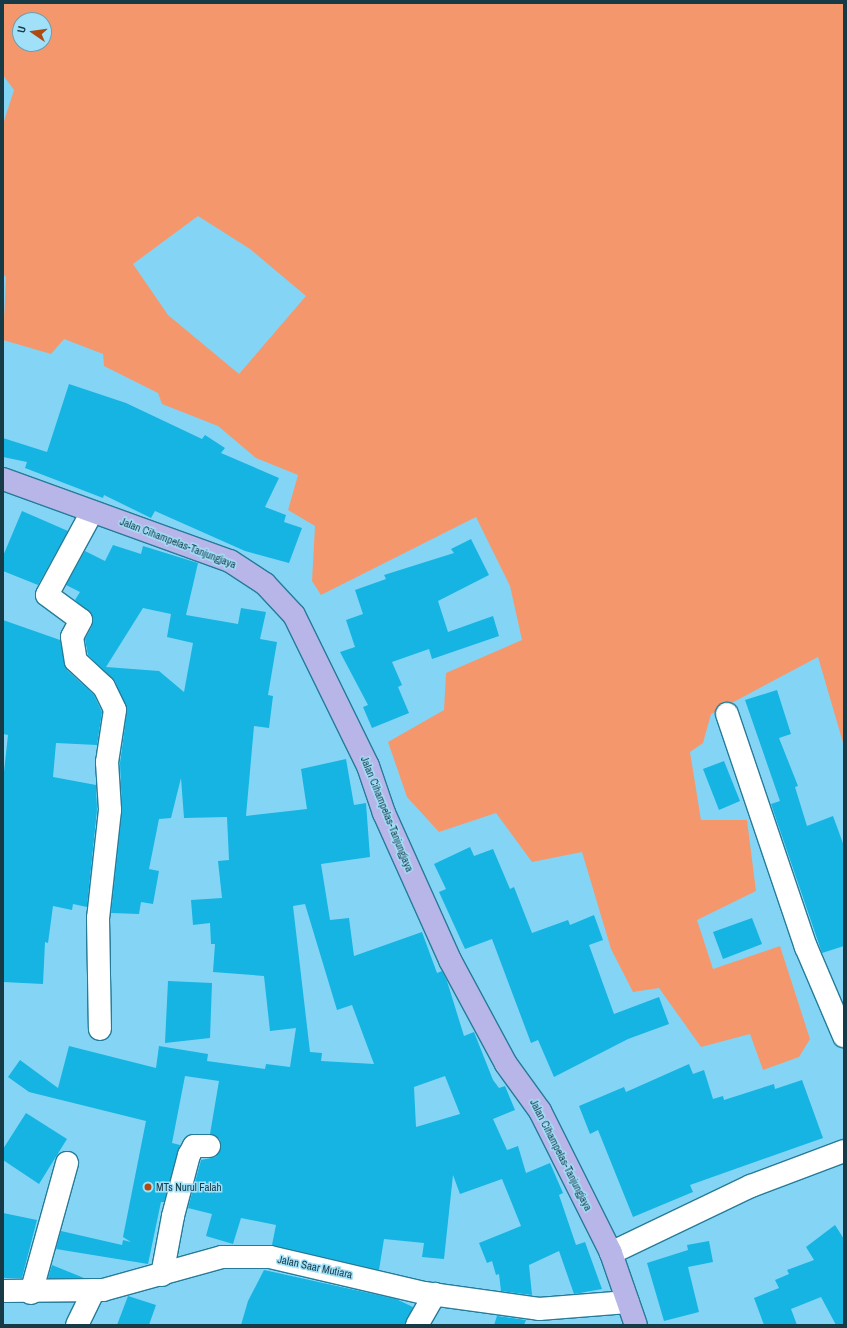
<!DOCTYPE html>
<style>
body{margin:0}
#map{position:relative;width:847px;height:1328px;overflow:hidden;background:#84d5f5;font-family:"Archivo Narrow",sans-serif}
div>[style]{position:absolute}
.green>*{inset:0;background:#f5976c}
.building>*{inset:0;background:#15b4e2}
.roads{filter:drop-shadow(1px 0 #257c99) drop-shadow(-1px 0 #257c99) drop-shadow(0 1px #257c99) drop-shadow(0 -1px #257c99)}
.minor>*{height:22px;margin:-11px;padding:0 11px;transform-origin:11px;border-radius:11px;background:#fff}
.major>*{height:22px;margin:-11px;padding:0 11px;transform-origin:11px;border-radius:11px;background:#b8b5e9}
.dots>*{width:11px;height:11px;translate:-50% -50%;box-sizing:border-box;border:2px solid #a1e0f9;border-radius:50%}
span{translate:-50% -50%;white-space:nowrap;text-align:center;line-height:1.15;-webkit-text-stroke:3px #a1e0f9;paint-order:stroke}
.street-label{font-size:11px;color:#173a47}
.poi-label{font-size:11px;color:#173a47}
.left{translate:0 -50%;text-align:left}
.frame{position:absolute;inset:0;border:4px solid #173a47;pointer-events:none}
.north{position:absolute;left:12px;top:12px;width:40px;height:40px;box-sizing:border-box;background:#a1e0f9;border:1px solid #6a9eb2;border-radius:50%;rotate:283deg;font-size:11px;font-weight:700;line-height:16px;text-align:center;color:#173a47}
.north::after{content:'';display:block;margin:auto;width:14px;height:18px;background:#ae4b13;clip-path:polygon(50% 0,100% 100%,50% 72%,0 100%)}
</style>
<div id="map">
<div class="green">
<i style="clip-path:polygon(evenodd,3px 3px,844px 3px,844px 746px,818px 657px,711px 714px,703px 743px,690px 752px,701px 820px,747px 820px,756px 891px,697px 920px,713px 969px,780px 946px,810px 1039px,799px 1057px,763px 1070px,750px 1034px,701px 1047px,659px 988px,633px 992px,611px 949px,582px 852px,532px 862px,496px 813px,439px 832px,407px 797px,388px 742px,444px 710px,446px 673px,522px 640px,510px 586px,476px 517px,321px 595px,312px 581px,315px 526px,288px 510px,298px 475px,256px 458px,218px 426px,162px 404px,158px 393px,104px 366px,103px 354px,64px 339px,51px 354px,3px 340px,6px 277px,3px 274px,3px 124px,14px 90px,3px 75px,3px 3px,20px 20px,44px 20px,44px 44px,20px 44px,20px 20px,3px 3px,198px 216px,250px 249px,306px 296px,239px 374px,168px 315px,133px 264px,198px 216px)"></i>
</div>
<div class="building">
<i style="clip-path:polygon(69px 384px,126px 403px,202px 439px,205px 435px,225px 448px,221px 453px,279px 478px,265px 507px,286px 515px,284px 522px,302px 528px,289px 563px,245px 551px,155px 511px,151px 518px,104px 495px,103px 498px,25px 468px,27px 462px,3px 457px,3px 438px,47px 452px)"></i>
<i style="clip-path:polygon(22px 511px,68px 531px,38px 585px,3px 571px,3px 556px)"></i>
<i style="clip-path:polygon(471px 539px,489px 575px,438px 601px,448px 632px,493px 616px,499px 636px,432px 659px,429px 649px,392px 662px,402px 685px,398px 687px,409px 713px,372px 728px,363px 707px,368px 705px,340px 652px,355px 647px,346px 620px,363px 614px,355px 590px,386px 579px,384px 575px,454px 553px,451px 549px)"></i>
<i style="clip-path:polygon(evenodd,113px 545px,141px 554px,143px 546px,198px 563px,186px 615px,238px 624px,241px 608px,266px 612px,260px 639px,277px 642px,268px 695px,273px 696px,269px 728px,254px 726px,246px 816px,307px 809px,301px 769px,346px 759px,354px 805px,366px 803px,370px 857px,321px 864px,330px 920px,349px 918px,354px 956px,422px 932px,437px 973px,442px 971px,447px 981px,464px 1036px,474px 1032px,493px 1080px,499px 1088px,505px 1086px,515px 1110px,493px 1119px,507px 1150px,518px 1146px,526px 1173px,550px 1163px,563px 1193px,559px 1195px,576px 1245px,585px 1242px,602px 1289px,574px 1294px,559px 1251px,529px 1265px,532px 1295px,501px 1291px,499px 1274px,496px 1275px,492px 1261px,487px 1263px,479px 1243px,521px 1226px,502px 1179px,460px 1194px,453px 1175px,444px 1259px,422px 1257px,424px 1243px,384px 1239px,379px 1270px,272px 1245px,276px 1225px,241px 1218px,233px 1244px,206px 1236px,212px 1214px,188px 1208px,201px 1160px,216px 1157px,221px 1146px,220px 1139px,210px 1134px,219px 1081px,185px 1076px,172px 1143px,180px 1145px,164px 1202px,161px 1202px,148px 1264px,56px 1249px,61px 1231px,122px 1245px,123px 1240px,131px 1242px,123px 1237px,146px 1121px,29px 1092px,8px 1077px,20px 1060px,58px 1088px,69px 1046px,156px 1068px,159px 1046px,208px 1054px,207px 1061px,265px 1069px,266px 1064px,290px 1067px,296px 1028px,270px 1031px,264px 976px,213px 972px,215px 944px,211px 944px,210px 923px,193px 925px,191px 900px,222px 898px,218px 861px,229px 860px,227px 817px,184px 818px,181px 778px,171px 818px,159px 819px,149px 869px,159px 871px,153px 904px,141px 902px,139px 914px,111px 913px,122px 811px,120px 763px,127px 711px,115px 681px,88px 655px,85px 639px,92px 626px,92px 615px,75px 600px,80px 592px,66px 585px,85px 551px,105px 561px,113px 545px,143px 608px,171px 614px,167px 637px,193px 643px,184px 692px,159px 671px,106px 667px,143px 608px,113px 545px,305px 904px,337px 1010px,352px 1005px,374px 1064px,321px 1061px,322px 1053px,310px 1052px,293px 906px,305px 904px,113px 545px,445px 1076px,460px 1114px,416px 1127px,414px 1087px,445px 1076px)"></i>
<i style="clip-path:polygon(3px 620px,60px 640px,67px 670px,94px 695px,102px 712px,97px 745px,56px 743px,53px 777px,96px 785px,97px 810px,87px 907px,73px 904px,72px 910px,53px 906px,48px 943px,45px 942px,43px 984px,3px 982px,3px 781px,8px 735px,3px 734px)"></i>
<i style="clip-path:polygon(777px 690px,791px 734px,779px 738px,798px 786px,795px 787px,807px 826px,833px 816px,844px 846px,844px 946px,822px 953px,771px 804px,780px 801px,745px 700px)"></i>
<i style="clip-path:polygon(724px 761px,740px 801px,719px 810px,703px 769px)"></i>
<i style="clip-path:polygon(470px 847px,474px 856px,493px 849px,510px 889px,514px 887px,532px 933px,568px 920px,570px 925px,594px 915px,603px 940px,589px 945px,614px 1014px,659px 997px,669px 1024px,628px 1039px,554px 1077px,538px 1040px,531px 1043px,492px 939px,465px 949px,439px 892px,446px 889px,434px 864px)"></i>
<i style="clip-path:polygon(752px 918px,762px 944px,723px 959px,713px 932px)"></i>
<i style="clip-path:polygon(168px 981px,212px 983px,210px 1038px,165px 1043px)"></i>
<i style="clip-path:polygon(689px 1064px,693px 1074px,704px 1070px,713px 1099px,723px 1096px,724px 1100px,774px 1084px,775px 1089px,802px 1080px,823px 1138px,690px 1185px,693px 1192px,633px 1217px,598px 1130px,590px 1134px,579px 1106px,624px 1087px,626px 1092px)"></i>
<i style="clip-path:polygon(26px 1113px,67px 1139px,39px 1184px,3px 1160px,3px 1149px)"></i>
<i style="clip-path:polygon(3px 1213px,37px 1220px,22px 1278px,3px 1278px)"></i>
<i style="clip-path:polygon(835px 1225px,844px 1239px,844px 1325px,836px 1325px,821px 1297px,791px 1309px,797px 1325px,764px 1325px,754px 1298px,779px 1288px,775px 1280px,789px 1274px,787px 1270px,814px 1260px,806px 1247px)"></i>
<i style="clip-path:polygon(709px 1241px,713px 1262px,688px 1267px,699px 1312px,664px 1321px,647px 1263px,688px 1250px,687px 1245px)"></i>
<i style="clip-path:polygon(52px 1265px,84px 1278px,48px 1278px)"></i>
<i style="clip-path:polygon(264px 1270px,396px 1299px,413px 1307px,405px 1325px,241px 1325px,248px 1301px)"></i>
<i style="clip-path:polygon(128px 1296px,156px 1305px,149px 1325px,117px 1325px)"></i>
<i style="clip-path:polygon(497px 1316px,526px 1320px,524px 1325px,494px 1325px)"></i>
</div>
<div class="roads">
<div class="minor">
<i style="left:92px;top:512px;width:94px;rotate:118.5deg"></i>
<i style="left:47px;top:595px;width:42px;rotate:36.3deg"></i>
<i style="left:81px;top:620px;width:19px;rotate:118deg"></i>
<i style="left:72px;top:637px;width:24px;rotate:81deg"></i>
<i style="left:76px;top:661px;width:38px;rotate:43deg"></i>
<i style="left:104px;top:687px;width:25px;rotate:64deg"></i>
<i style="left:115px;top:710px;width:53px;rotate:98.7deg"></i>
<i style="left:107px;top:762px;width:48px;rotate:86.4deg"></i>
<i style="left:110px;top:810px;width:109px;rotate:96.3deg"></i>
<i style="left:98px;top:918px;width:111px;rotate:89deg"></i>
<i style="left:727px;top:714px;width:246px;rotate:71.3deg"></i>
<i style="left:806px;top:947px;width:97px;rotate:66.9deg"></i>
<i style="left:611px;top:1253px;width:155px;rotate:-25.6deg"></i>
<i style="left:751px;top:1186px;width:99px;rotate:-20.6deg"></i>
<i style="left:162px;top:1275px;width:60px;rotate:-79.4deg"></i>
<i style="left:173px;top:1216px;width:63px;rotate:-75.3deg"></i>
<i style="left:189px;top:1155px;width:10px;rotate:-61deg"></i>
<i style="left:194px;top:1146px;width:15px"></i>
<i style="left:3px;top:1291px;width:100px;rotate:-0.6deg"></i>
<i style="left:103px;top:1290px;width:123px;rotate:-15.5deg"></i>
<i style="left:222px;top:1257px;width:48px"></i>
<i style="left:270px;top:1257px;width:158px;rotate:13.2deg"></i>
<i style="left:424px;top:1293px;width:116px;rotate:7.9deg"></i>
<i style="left:539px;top:1309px;width:89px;rotate:-4.5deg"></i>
<i style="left:31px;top:1293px;width:135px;rotate:-74.5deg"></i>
<i style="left:77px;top:1325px;width:39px;rotate:-64deg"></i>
<i style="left:417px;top:1325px;width:36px;rotate:-60deg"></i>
</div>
<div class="major">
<i style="left:3px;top:479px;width:241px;rotate:19.9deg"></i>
<i style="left:230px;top:561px;width:42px;rotate:33.3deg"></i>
<i style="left:265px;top:584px;width:42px;rotate:46.9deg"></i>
<i style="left:294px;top:615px;width:168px;rotate:63.9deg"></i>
<i style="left:368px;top:766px;width:50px;rotate:71.2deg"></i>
<i style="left:384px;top:813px;width:161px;rotate:65.8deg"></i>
<i style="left:450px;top:960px;width:118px;rotate:61.7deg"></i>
<i style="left:506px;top:1064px;width:58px;rotate:54.1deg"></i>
<i style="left:540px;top:1111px;width:159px;rotate:63.4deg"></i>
<i style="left:611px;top:1253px;width:76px;rotate:70.9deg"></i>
</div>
</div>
<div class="dots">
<i style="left:148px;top:1187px;background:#ae4b13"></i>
</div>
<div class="street-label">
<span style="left:178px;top:543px;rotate:21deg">Jalan Cihampelas-Tanjungjaya</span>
<span style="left:387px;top:814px;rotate:68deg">Jalan Cihampelas-Tanjungjaya</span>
<span style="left:561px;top:1155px;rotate:63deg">Jalan Cihampelas-Tanjungjaya</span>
<span style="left:315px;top:1267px;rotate:12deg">Jalan Saar Mutiara</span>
</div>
<div class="poi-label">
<span class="left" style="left:156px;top:1187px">MTs Nurul Falah</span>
</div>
<div class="frame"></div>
<div class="north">U</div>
</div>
